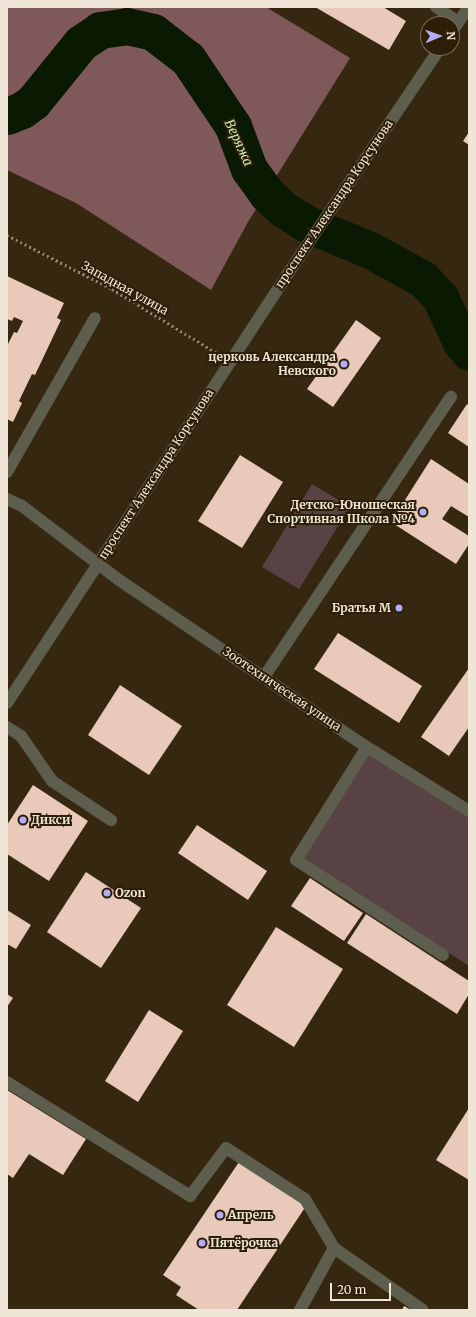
<!DOCTYPE html>
<meta charset="utf-8">
<style>
body{margin:0}
#map{position:relative;width:476px;height:1317px;overflow:hidden;background:#362711;font-family:Merriweather,serif}
div>[style]{position:absolute}
.green>*{inset:0;background:#594243}
.forest>*{inset:0;background:#7f585a}
.river>*{height:37px;margin:-18.5px;padding:0 18.5px;transform-origin:18.5px;border-radius:18.5px;background:#0a1a02}
.building>*{inset:0;background:#e9c9ba}
.path>*{height:2.5px;margin-top:-1.25px;transform-origin:0;background:repeating-linear-gradient(90deg,#948775 0 2px,transparent 0 5px)}
.minor>*{height:12px;margin:-6px;padding:0 6px;transform-origin:6px;border-radius:6px;background:#5e5e4f}
.dots>*{width:11px;height:11px;translate:-50% -50%;box-sizing:border-box;border:2px solid #2c1e07;border-radius:50%}
span{translate:-50% -50%;white-space:nowrap;text-align:center;line-height:1.15;-webkit-text-stroke:4px #2c1e07;paint-order:stroke}
.street-label{font-size:12px;color:#f0e6d8}
.poi-label{font-size:12px;color:#f0e6d8;font-weight:700}
.right{translate:-100% -50%;text-align:right}
.left{translate:0 -50%;text-align:left}
.water-label{font-size:13px;color:#c8ecb7;font-style:italic}
.frame{position:absolute;inset:0;border:8px solid #f0e6d8;pointer-events:none}
.north{position:absolute;left:420px;top:16px;width:40px;height:40px;box-sizing:border-box;background:#2c1e07;border:1px solid #7a6e5b;border-radius:50%;rotate:88deg;font-size:11px;font-weight:700;line-height:16px;text-align:center;color:#f0e6d8}
.north::after{content:'';display:block;margin:auto;width:14px;height:18px;background:#b3adf9;clip-path:polygon(50% 0,100% 100%,50% 72%,0 100%)}
.scale{position:absolute;left:330px;top:1283px;width:61px;height:18px;box-sizing:border-box;border:2px solid #f0e6d8;border-top:0;padding-left:5px;font-size:12px;line-height:14px;white-space:nowrap;color:#f0e6d8;-webkit-text-stroke:3px #2c1e07;paint-order:stroke}
</style>
<div id="map">
<div class="green">
<i style="clip-path:polygon(312px 484px,350px 507px,299px 589px,262px 567px)"></i>
<i style="clip-path:polygon(370px 751px,469px 815px,469px 966px,302px 858px)"></i>
</div>
<div class="forest">
<i style="clip-path:polygon(7px 7px,266px 7px,350px 58px,248px 222px,211px 290px,76px 203px,7px 170px)"></i>
</div>
<div class="river">
<i style="left:7px;top:116px;width:16px;rotate:-22deg"></i>
<i style="left:22px;top:110px;width:14px;rotate:-36deg"></i>
<i style="left:33px;top:102px;width:76px;rotate:-50.9deg"></i>
<i style="left:81px;top:43px;width:23px;rotate:-34deg"></i>
<i style="left:100px;top:30px;width:27px;rotate:-8deg"></i>
<i style="left:127px;top:26px;width:27px;rotate:13deg"></i>
<i style="left:153px;top:32px;width:44px;rotate:37.6deg"></i>
<i style="left:188px;top:59px;width:81px;rotate:56.1deg"></i>
<i style="left:233px;top:126px;width:46px;rotate:69.6deg"></i>
<i style="left:249px;top:169px;width:31px;rotate:54deg"></i>
<i style="left:267px;top:194px;width:22px;rotate:43deg"></i>
<i style="left:283px;top:209px;width:26px;rotate:32deg"></i>
<i style="left:305px;top:223px;width:73px;rotate:22.7deg"></i>
<i style="left:372px;top:251px;width:58px;rotate:28.8deg"></i>
<i style="left:423px;top:279px;width:25px;rotate:47deg"></i>
<i style="left:440px;top:297px;width:50px;rotate:65deg"></i>
<i style="left:461px;top:342px;width:13px;rotate:51deg"></i>
</div>
<div class="building">
<i style="clip-path:polygon(315px 7px,383px 7px,406px 21px,389px 50px)"></i>
<i style="clip-path:polygon(469px 132px,469px 145px,463px 141px)"></i>
<i style="clip-path:polygon(7px 276px,64px 303px,57px 318px,61px 320px,35px 375px,32px 374px,19px 401px,22px 403px,13px 422px,7px 419px,7px 346px,14px 332px,17px 333px,23px 321px,14px 317px,12px 321px,7px 319px)"></i>
<i style="clip-path:polygon(356px 320px,381px 338px,333px 407px,307px 389px)"></i>
<i style="clip-path:polygon(467px 404px,469px 406px,469px 447px,448px 433px)"></i>
<i style="clip-path:polygon(240px 455px,283px 482px,242px 548px,198px 521px)"></i>
<i style="clip-path:polygon(431px 459px,469px 484px,469px 517px,451px 506px,442px 519px,469px 536px,469px 544px,456px 564px,391px 522px)"></i>
<i style="clip-path:polygon(338px 633px,422px 686px,399px 723px,314px 669px)"></i>
<i style="clip-path:polygon(469px 668px,469px 727px,449px 756px,421px 737px)"></i>
<i style="clip-path:polygon(120px 685px,182px 726px,149px 775px,88px 735px)"></i>
<i style="clip-path:polygon(33px 785px,88px 821px,49px 881px,7px 854px,7px 825px)"></i>
<i style="clip-path:polygon(197px 825px,267px 871px,248px 900px,178px 853px)"></i>
<i style="clip-path:polygon(86px 872px,141px 908px,101px 968px,47px 932px)"></i>
<i style="clip-path:polygon(310px 878px,363px 913px,344px 941px,291px 906px)"></i>
<i style="clip-path:polygon(7px 910px,31px 925px,16px 949px,7px 944px)"></i>
<i style="clip-path:polygon(366px 914px,469px 981px,469px 994px,457px 1014px,347px 943px)"></i>
<i style="clip-path:polygon(276px 927px,343px 969px,294px 1047px,227px 1005px)"></i>
<i style="clip-path:polygon(7px 994px,13px 998px,7px 1007px)"></i>
<i style="clip-path:polygon(149px 1010px,183px 1031px,138px 1102px,105px 1081px)"></i>
<i style="clip-path:polygon(7px 1090px,86px 1139px,63px 1175px,29px 1154px,13px 1178px,7px 1174px)"></i>
<i style="clip-path:polygon(469px 1108px,469px 1180px,436px 1160px)"></i>
<i style="clip-path:polygon(239px 1162px,306px 1206px,237px 1310px,199px 1310px,176px 1295px,181px 1287px,163px 1275px)"></i>
<i style="clip-path:polygon(404px 1306px,411px 1310px,402px 1310px)"></i>
</div>
<div class="path">
<i style="left:7px;top:235px;width:118px;rotate:27.2deg"></i>
<i style="left:112px;top:289px;width:123px;rotate:31.4deg"></i>
</div>
<div class="minor">
<i style="left:436px;top:7px;width:27px;rotate:34deg"></i>
<i style="left:452px;top:31px;width:29px;rotate:-55deg"></i>
<i style="left:7px;top:472px;width:177px;rotate:-60.3deg"></i>
<i style="left:7px;top:499px;width:17px;rotate:25deg"></i>
<i style="left:22px;top:506px;width:122px;rotate:37.3deg"></i>
<i style="left:119px;top:580px;width:299px;rotate:34deg"></i>
<i style="left:367px;top:747px;width:120px;rotate:32.1deg"></i>
<i style="left:264px;top:677px;width:337px;rotate:-56.3deg"></i>
<i style="left:7px;top:703px;width:515px;rotate:-56.8deg"></i>
<i style="left:289px;top:272px;width:270px;rotate:-56deg"></i>
<i style="left:7px;top:727px;width:17px;rotate:33deg"></i>
<i style="left:21px;top:736px;width:55px;rotate:55.4deg"></i>
<i style="left:52px;top:781px;width:71px;rotate:33.5deg"></i>
<i style="left:367px;top:747px;width:133px;rotate:122.1deg"></i>
<i style="left:296px;top:860px;width:175px;rotate:32.9deg"></i>
<i style="left:7px;top:1082px;width:216px;rotate:31.9deg"></i>
<i style="left:190px;top:1196px;width:60px;rotate:-53.1deg"></i>
<i style="left:226px;top:1148px;width:94px;rotate:32.8deg"></i>
<i style="left:305px;top:1199px;width:57px;rotate:59.4deg"></i>
<i style="left:300px;top:1310px;width:71px;rotate:-61.3deg"></i>
<i style="left:334px;top:1248px;width:108px;rotate:34.9deg"></i>
</div>
<div class="dots">
<i style="left:344px;top:364px;background:#b3adf9"></i>
<i style="left:423px;top:512px;background:#b3adf9"></i>
<i style="left:399px;top:608px;background:#b3adf9"></i>
<i style="left:23px;top:820px;background:#b3adf9"></i>
<i style="left:107px;top:893px;background:#b3adf9"></i>
<i style="left:220px;top:1215px;background:#b3adf9"></i>
<i style="left:202px;top:1243px;background:#b3adf9"></i>
</div>
<div class="street-label">
<span style="left:334px;top:204px;rotate:-56deg">проспект Александра Корсунова</span>
<span style="left:125px;top:288px;rotate:29deg">Западная улица</span>
<span style="left:156px;top:474px;rotate:-57deg">проспект Александра Корсунова</span>
<span style="left:282px;top:689px;rotate:34deg">Зоотехническая улица</span>
</div>
<div class="poi-label">
<span class="right" style="left:336px;top:364px">церковь Александра<br>Невского</span>
<span class="right" style="left:415px;top:512px">Детско-Юношеская<br>Спортивная Школа №4</span>
<span class="right" style="left:391px;top:608px">Братья М</span>
<span class="left" style="left:31px;top:820px">Дикси</span>
<span class="left" style="left:115px;top:893px">Ozon</span>
<span class="left" style="left:228px;top:1215px">Апрель</span>
<span class="left" style="left:210px;top:1243px">Пятёрочка</span>
</div>
<div class="water-label">
<span style="left:238px;top:143px;rotate:65deg">Веряжа</span>
</div>
<div class="frame"></div>
<div class="north">N</div>
<div class="scale">20 m</div>
</div>
